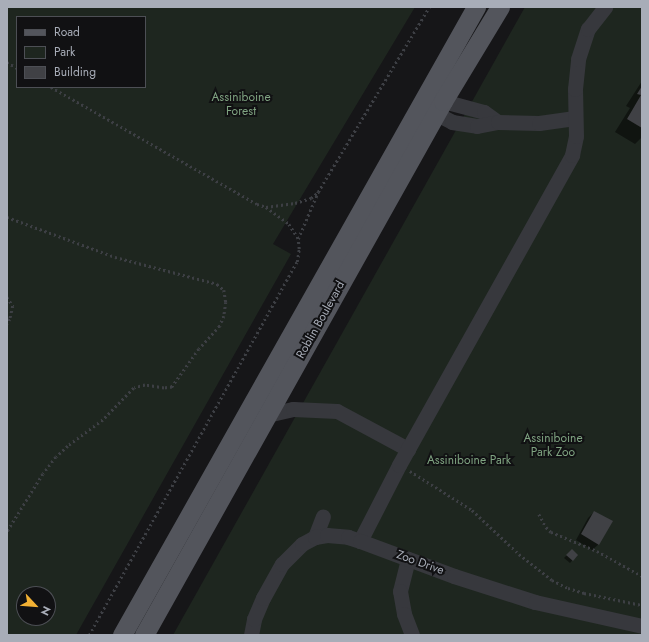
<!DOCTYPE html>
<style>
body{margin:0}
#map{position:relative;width:649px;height:642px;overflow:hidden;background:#161618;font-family:Jost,sans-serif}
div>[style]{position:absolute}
.green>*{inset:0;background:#1e261f}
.shadow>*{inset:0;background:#0007}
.building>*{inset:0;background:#404145}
.path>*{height:2.5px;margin-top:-1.25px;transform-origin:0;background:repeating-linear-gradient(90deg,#3d3f44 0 2px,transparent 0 5px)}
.minor>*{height:15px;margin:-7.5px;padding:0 7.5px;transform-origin:7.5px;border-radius:7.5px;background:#37383d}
.major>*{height:19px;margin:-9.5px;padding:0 9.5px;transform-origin:9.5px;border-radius:9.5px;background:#53555c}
span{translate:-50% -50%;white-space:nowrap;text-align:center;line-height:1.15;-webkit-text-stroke:4px #111113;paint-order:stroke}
.park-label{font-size:12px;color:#7fa381}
.street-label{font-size:12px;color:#a8adb8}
.frame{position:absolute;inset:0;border:8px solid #a8adb8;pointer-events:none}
.legend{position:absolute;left:16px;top:16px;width:130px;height:72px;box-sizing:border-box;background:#111113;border:1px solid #4d4f55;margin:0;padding:5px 7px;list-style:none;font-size:12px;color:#a8adb8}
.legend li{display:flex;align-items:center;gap:8px;height:20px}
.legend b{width:20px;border:1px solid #4d4f55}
.north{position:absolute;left:16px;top:586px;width:40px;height:40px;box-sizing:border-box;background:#111113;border:1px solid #4d4f55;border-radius:50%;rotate:116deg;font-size:11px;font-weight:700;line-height:16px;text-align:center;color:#a8adb8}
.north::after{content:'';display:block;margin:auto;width:14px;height:18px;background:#f2b134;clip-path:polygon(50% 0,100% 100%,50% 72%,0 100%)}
</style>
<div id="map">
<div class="green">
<i style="clip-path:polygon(evenodd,7px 7px,415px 7px,273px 244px,291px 254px,76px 635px,7px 635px,7px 7px,17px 17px,145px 17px,145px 87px,17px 87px,17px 17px,7px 7px,24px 594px,48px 594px,48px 618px,24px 618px,24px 594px)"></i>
<i style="clip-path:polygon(525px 7px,642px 7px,642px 635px,173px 635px)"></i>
</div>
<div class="shadow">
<i style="clip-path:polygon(642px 81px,642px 137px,635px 144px,615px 132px,630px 108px,626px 106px)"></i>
<i style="clip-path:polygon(594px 512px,599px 544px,592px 550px,576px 540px,588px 518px)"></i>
<i style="clip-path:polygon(572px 550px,577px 555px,570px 563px,564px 558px)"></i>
</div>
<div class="building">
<i style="clip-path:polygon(642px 86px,642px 128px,627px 119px,641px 95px,637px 94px)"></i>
<i style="clip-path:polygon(594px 511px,613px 521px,599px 545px,581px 534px)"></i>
<i style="clip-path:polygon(572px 549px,578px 555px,573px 561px,566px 555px)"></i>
</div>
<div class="path">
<i style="left:7px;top:62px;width:12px;rotate:31deg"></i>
<i style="left:51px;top:87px;width:237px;rotate:29.6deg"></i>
<i style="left:257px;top:204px;width:9px;rotate:18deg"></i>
<i style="left:266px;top:207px;width:29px;rotate:36deg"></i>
<i style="left:289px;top:224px;width:17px;rotate:57deg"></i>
<i style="left:266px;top:207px;width:29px;rotate:-8deg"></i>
<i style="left:295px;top:203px;width:17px;rotate:-17deg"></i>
<i style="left:311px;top:198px;width:8px;rotate:-40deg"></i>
<i style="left:7px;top:217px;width:115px;rotate:20.3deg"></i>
<i style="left:115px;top:257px;width:106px;rotate:14.8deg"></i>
<i style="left:217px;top:284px;width:9px;rotate:41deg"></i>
<i style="left:224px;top:290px;width:12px;rotate:81deg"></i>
<i style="left:226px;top:302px;width:14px;rotate:98deg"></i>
<i style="left:224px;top:316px;width:11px;rotate:112deg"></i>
<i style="left:220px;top:326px;width:31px;rotate:132deg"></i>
<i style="left:199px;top:349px;width:47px;rotate:125.4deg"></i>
<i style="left:172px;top:387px;width:8px;rotate:173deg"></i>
<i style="left:164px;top:388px;width:19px;rotate:-171deg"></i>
<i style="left:145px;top:385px;width:11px;rotate:165deg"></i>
<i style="left:134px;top:388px;width:45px;rotate:134.1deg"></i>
<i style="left:103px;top:420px;width:44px;rotate:143.4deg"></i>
<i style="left:68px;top:446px;width:16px;rotate:137deg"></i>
<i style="left:56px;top:457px;width:21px;rotate:127deg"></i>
<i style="left:43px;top:474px;width:68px;rotate:121.8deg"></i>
<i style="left:7px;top:297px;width:11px;rotate:56deg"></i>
<i style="left:13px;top:306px;width:13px;rotate:103deg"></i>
<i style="left:10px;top:319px;width:6px;rotate:121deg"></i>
<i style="left:410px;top:471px;width:73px;rotate:32.2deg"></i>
<i style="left:472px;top:510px;width:64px;rotate:43.1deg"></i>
<i style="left:519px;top:554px;width:42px;rotate:38.2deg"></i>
<i style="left:552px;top:580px;width:18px;rotate:27deg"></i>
<i style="left:568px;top:588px;width:17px;rotate:17deg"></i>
<i style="left:584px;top:593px;width:59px;rotate:11.7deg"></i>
<i style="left:539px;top:514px;width:15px;rotate:62deg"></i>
<i style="left:546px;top:527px;width:7px;rotate:45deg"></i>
<i style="left:551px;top:532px;width:50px;rotate:22.4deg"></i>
<i style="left:597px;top:551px;width:51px;rotate:29.1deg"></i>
<i style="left:89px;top:635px;width:427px;rotate:-60.9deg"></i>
<i style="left:297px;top:262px;width:13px;rotate:-81deg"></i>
<i style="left:299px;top:249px;width:10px;rotate:-96deg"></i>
<i style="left:298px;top:239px;width:51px;rotate:-66.9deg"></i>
<i style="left:318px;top:192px;width:216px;rotate:-59deg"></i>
</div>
<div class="minor">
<i style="left:433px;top:95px;width:12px;rotate:31deg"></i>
<i style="left:443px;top:101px;width:42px;rotate:15deg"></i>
<i style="left:484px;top:112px;width:17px;rotate:36deg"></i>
<i style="left:427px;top:109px;width:28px;rotate:27deg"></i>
<i style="left:452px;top:122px;width:25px;rotate:9deg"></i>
<i style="left:477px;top:126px;width:21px;rotate:-11deg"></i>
<i style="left:498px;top:122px;width:41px;rotate:1.4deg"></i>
<i style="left:539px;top:123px;width:36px;rotate:-8deg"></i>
<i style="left:267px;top:415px;width:27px;rotate:-13deg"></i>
<i style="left:293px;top:409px;width:44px;rotate:2.6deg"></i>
<i style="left:337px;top:411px;width:81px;rotate:28.2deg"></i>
<i style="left:315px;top:537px;width:22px;rotate:-69deg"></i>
<i style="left:360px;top:541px;width:85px;rotate:-62.8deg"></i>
<i style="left:399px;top:465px;width:355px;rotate:-60.8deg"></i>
<i style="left:572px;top:155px;width:19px;rotate:-78deg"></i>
<i style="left:576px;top:136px;width:47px;rotate:-91.2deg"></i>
<i style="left:575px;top:89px;width:30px;rotate:-84deg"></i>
<i style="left:578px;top:59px;width:32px;rotate:-72deg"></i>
<i style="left:588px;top:29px;width:28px;rotate:-52deg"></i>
<i style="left:408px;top:559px;width:33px;rotate:104deg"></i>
<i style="left:400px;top:591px;width:23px;rotate:80deg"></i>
<i style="left:404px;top:614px;width:22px;rotate:69deg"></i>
<i style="left:251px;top:635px;width:16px;rotate:-79deg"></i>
<i style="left:254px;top:619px;width:23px;rotate:-67deg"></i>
<i style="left:263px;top:598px;width:39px;rotate:-61deg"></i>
<i style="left:282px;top:564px;width:28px;rotate:-45deg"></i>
<i style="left:302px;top:544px;width:15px;rotate:-28deg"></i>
<i style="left:315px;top:537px;width:12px;rotate:-9deg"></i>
<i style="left:327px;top:535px;width:21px;rotate:5deg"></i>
<i style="left:348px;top:537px;width:13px;rotate:18deg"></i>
<i style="left:360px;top:541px;width:100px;rotate:20.4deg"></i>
<i style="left:454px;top:576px;width:85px;rotate:17.8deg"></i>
<i style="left:535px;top:602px;width:110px;rotate:12.6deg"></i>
</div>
<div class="major">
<i style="left:122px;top:635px;width:721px;rotate:-60.59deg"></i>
<i style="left:144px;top:635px;width:612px;rotate:-60.75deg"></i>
<i style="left:443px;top:101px;width:110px;rotate:-58.8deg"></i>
</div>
<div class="park-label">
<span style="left:241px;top:105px">Assiniboine<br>Forest</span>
<span style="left:553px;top:446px">Assiniboine<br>Park Zoo</span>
<span style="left:469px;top:461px">Assiniboine Park</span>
</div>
<div class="street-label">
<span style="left:321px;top:320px;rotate:-61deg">Roblin Boulevard</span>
<span style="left:420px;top:563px;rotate:20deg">Zoo Drive</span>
</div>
<div class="frame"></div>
<ul class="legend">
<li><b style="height:5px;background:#53555c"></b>Road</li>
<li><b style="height:11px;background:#1e261f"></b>Park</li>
<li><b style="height:11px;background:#404145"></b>Building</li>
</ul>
<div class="north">N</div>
</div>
